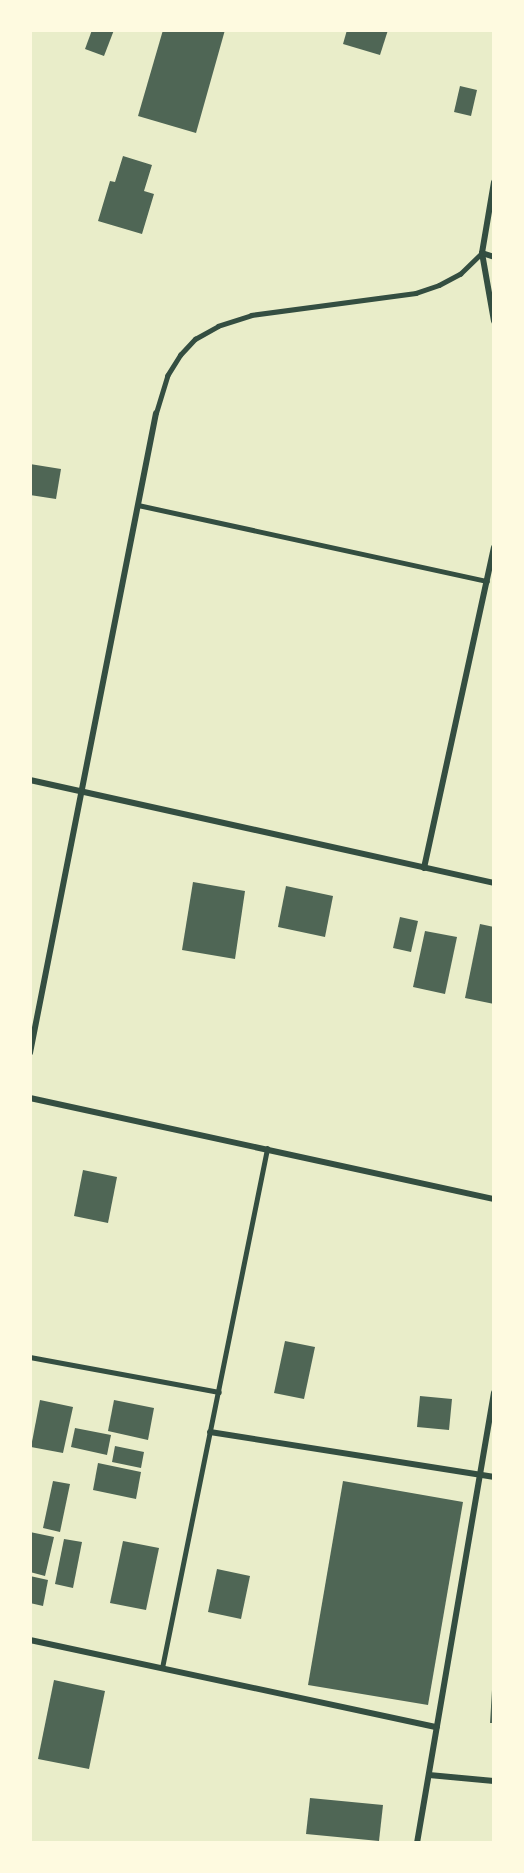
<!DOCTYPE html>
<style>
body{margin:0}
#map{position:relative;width:524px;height:1873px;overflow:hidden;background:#e9edc9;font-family:Quicksand,sans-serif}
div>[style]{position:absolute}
.building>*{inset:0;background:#4f6655}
.service>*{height:4.5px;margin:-2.25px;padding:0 2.25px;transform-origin:2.25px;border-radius:2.25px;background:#344e41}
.minor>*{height:6px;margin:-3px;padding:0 3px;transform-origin:3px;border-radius:3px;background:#344e41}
span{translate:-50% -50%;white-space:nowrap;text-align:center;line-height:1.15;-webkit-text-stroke:4.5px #fefae0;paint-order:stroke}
.frame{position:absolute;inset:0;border:32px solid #fefae0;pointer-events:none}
</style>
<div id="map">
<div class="building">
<i style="clip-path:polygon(92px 30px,114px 30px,104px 56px,85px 49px)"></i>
<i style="clip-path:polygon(163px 30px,225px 30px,196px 133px,138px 116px)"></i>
<i style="clip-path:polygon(347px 30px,388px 30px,380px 55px,343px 44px)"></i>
<i style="clip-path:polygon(460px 86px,477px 90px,471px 116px,454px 112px)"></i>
<i style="clip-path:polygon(123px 156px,152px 165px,144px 191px,154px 194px,142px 234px,98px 221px,110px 181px,115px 182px)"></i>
<i style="clip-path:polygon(30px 464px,61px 469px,56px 499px,30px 495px)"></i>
<i style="clip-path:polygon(193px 882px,245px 891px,235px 959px,182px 950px)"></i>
<i style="clip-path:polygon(286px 886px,333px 896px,325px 937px,278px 927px)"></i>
<i style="clip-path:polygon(400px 917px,418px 921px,411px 952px,393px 948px)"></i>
<i style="clip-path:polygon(480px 924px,494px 927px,494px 1004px,465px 998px)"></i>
<i style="clip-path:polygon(425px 931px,457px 937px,445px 994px,413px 987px)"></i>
<i style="clip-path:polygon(83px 1170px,117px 1177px,108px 1223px,74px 1216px)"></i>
<i style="clip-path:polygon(285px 1341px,315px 1347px,304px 1399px,274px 1393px)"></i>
<i style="clip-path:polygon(420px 1396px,452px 1399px,449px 1430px,417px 1427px)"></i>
<i style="clip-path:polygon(40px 1400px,73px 1407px,63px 1453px,31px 1447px)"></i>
<i style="clip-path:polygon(114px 1400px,154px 1408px,148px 1440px,108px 1431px)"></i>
<i style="clip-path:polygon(75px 1428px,111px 1435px,107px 1455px,71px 1447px)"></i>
<i style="clip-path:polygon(115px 1446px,144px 1452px,141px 1468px,112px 1462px)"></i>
<i style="clip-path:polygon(98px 1463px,141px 1472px,136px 1499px,93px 1490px)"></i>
<i style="clip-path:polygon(53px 1481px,70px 1484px,60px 1532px,43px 1528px)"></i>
<i style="clip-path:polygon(343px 1481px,463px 1502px,428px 1705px,308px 1685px)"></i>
<i style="clip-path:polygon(30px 1532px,54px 1537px,45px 1576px,30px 1572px)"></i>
<i style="clip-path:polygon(64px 1539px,82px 1542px,73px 1588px,55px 1584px)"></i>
<i style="clip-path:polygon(123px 1541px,159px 1548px,146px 1610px,110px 1603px)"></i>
<i style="clip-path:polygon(217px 1569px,250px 1576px,241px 1619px,208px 1612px)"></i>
<i style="clip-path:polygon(30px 1576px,48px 1580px,43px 1606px,30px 1603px)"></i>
<i style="clip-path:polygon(54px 1680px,105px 1691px,89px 1769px,38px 1759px)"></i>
<i style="clip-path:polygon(492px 1690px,494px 1690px,494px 1723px,490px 1723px)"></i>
<i style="clip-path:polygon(310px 1798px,383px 1805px,379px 1841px,306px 1834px)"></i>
</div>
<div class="service">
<i style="left:156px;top:413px;width:39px;rotate:-73deg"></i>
<i style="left:167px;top:376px;width:25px;rotate:-58deg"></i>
<i style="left:180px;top:355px;width:22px;rotate:-47deg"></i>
<i style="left:195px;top:339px;width:26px;rotate:-29deg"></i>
<i style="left:218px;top:326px;width:35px;rotate:-18deg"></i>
<i style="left:251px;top:315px;width:166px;rotate:-7.6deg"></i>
<i style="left:416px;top:293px;width:24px;rotate:-19deg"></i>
<i style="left:439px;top:285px;width:24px;rotate:-28deg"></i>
<i style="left:460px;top:274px;width:30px;rotate:-44deg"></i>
<i style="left:138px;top:505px;width:357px;rotate:12.3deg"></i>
<i style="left:30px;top:1357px;width:192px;rotate:10.5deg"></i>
<i style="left:162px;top:1668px;width:530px;rotate:-78.56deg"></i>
</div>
<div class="minor">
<i style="left:494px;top:182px;width:72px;rotate:99.6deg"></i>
<i style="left:482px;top:253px;width:69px;rotate:80deg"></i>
<i style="left:482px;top:253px;width:13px;rotate:18deg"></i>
<i style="left:30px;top:780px;width:475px;rotate:12.5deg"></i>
<i style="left:424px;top:868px;width:328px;rotate:-77.7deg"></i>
<i style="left:30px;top:1053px;width:652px;rotate:-78.86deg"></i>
<i style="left:30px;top:1098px;width:475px;rotate:12.3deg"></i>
<i style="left:210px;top:1432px;width:288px;rotate:9deg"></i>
<i style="left:30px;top:1640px;width:416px;rotate:12.1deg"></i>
<i style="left:429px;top:1775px;width:65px;rotate:5.3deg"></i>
<i style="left:417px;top:1843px;width:457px;rotate:-80.3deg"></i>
</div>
<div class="frame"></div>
</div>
